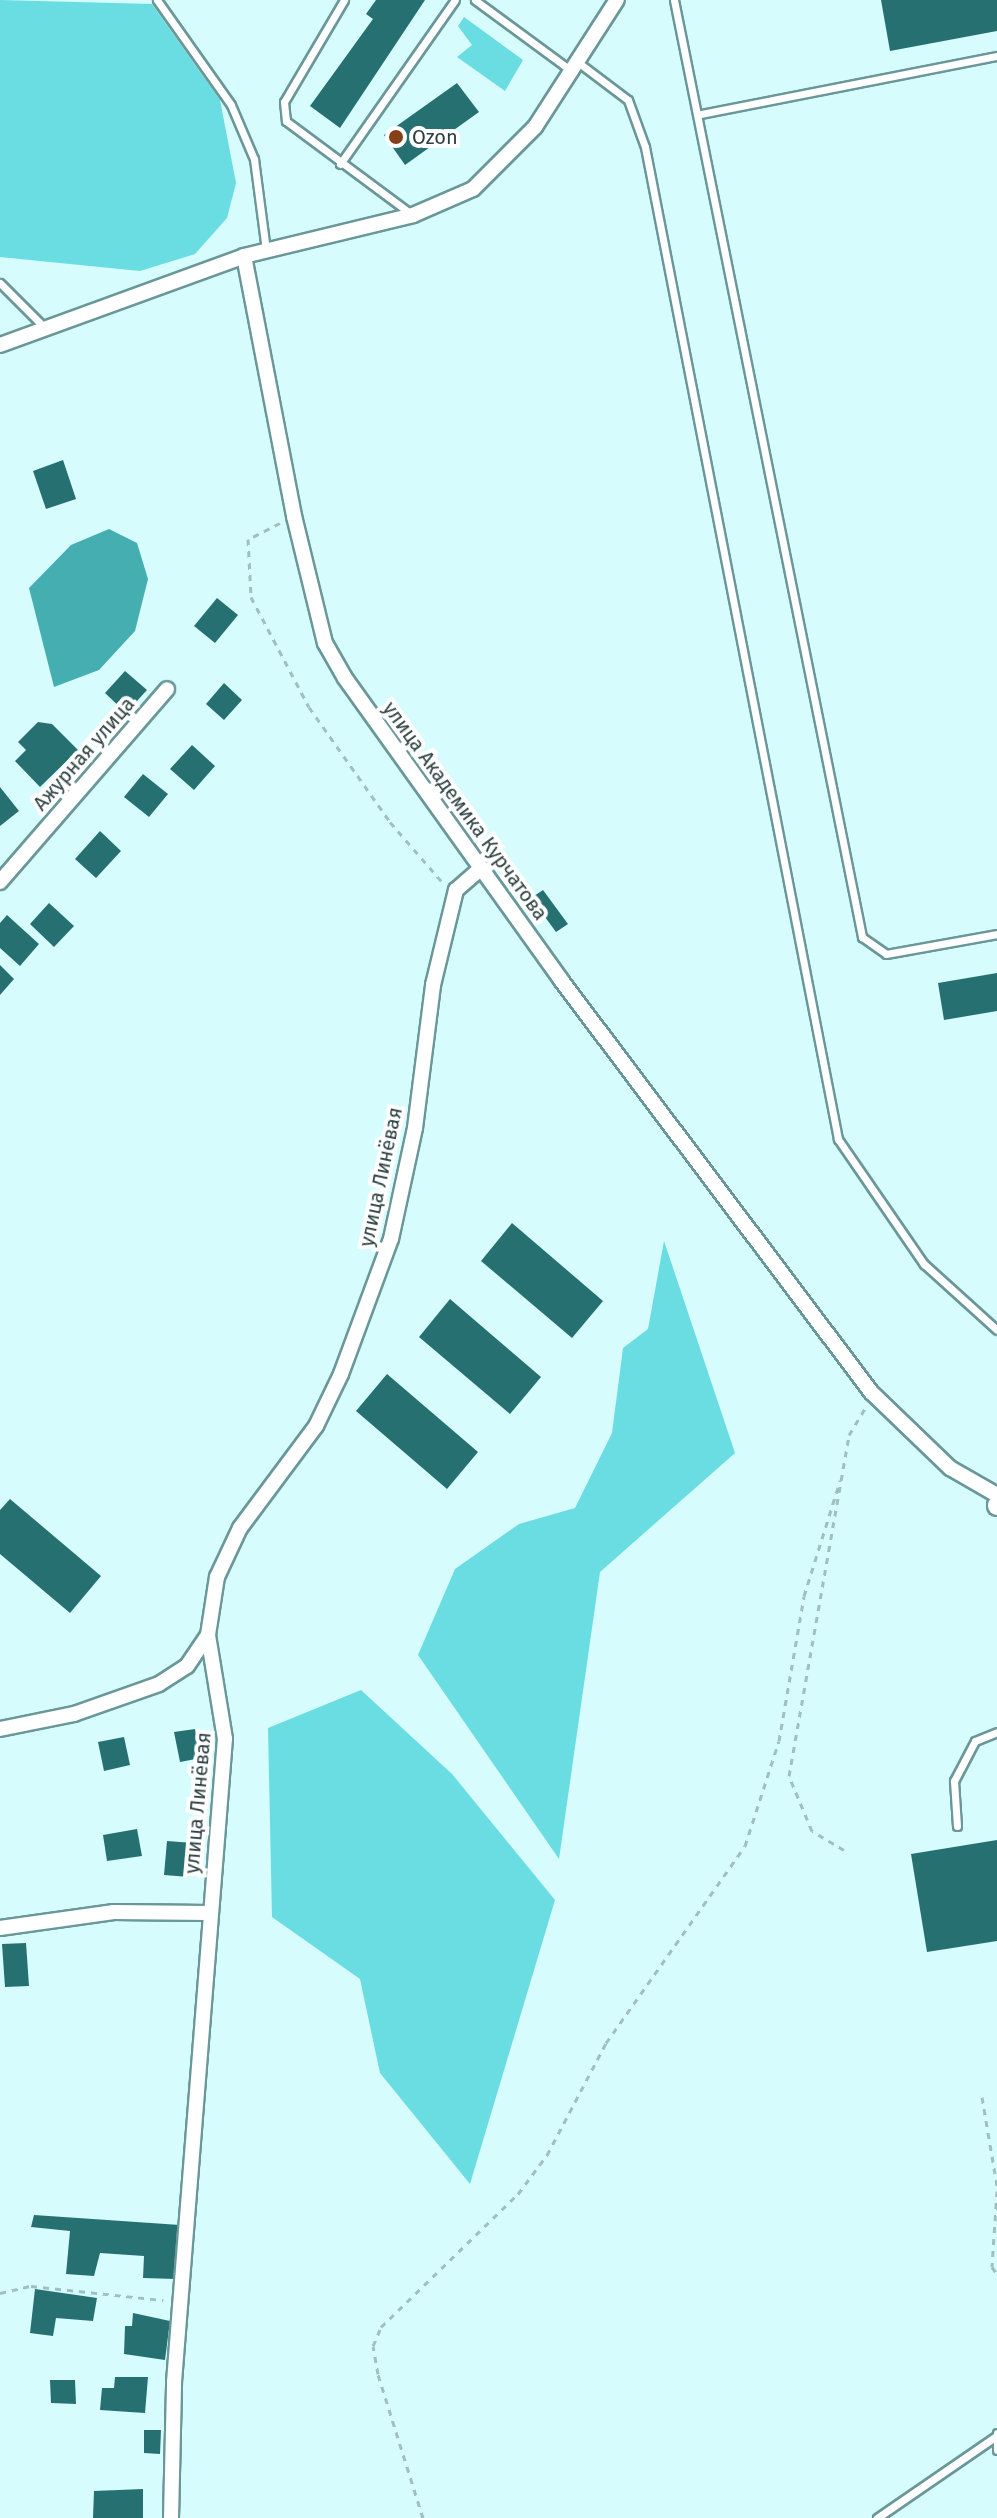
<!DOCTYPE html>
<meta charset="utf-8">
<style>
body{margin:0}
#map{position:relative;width:997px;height:2518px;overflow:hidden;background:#d7fcfd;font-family:"Fira Sans",sans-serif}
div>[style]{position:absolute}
.green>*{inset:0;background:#69dde1}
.water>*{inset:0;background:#45aeb1}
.building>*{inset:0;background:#267072}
.path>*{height:3px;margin-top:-1.5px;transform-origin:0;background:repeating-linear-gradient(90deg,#a0bfbf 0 6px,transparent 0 12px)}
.roads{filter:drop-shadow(2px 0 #6a9798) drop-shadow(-2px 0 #6a9798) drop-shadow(0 2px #6a9798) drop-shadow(0 -2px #6a9798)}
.service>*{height:7px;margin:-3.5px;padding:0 3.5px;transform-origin:3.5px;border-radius:3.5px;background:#fff}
.minor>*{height:14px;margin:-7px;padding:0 7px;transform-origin:7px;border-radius:7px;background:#fff}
.tertiary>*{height:18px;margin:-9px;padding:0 9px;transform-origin:9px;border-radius:9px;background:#fff}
.dots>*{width:22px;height:22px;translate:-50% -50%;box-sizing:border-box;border:4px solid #fff;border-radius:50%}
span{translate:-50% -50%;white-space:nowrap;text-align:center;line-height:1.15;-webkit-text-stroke:8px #fff;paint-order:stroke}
.poi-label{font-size:20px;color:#2d4040}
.left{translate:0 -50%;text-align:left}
.street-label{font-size:20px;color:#2d4040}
</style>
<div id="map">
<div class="green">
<i style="clip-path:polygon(0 0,152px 4px,220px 100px,236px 183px,227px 218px,195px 254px,140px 271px,0 257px)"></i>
<i style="clip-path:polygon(464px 17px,523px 60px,505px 91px,457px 57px,472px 45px,458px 26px)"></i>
<i style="clip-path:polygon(664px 1241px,735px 1453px,600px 1572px,559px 1859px,418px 1655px,455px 1569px,519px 1524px,575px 1508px,612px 1433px,623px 1348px,648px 1329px)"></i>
<i style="clip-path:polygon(361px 1690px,452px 1774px,555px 1900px,470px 2184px,380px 2073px,360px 1979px,272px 1917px,268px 1728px)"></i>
</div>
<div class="water">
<i style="clip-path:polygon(109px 529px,137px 543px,148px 579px,135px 631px,99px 670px,54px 687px,29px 588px,71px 545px)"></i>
</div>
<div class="building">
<i style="clip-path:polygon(376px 0,425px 0,340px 128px,310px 106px,373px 19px,366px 14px)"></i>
<i style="clip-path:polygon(881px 0,997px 0,997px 31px,890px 51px)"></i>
<i style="clip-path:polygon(457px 83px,479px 112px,405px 165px,384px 135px)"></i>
<i style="clip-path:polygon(63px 460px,76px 499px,46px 509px,33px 471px)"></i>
<i style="clip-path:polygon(217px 598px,238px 615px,215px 643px,194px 626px)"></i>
<i style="clip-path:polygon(125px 671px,147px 690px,126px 713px,105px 693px)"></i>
<i style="clip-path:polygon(224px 683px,242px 700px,224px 720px,206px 704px)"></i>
<i style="clip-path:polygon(38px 722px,52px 724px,78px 750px,40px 787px,15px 761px,26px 750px,18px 742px)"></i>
<i style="clip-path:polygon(192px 745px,215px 766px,194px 790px,170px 769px)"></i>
<i style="clip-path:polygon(143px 774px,168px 794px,149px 817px,124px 797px)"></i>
<i style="clip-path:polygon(0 787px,19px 811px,0 826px)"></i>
<i style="clip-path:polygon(100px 831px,121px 851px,96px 878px,75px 859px)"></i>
<i style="clip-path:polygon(543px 890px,568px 924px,556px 932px,531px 898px)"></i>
<i style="clip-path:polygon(49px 903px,74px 926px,54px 947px,30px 924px)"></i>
<i style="clip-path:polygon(7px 915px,39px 944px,20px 966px,0 948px,0 923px)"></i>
<i style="clip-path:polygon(0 965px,14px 979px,0 995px)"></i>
<i style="clip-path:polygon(997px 973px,997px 1011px,944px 1020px,938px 983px)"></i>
<i style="clip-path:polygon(512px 1223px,603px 1301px,572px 1338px,481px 1261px)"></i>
<i style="clip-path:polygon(450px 1299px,541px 1377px,510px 1414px,419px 1337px)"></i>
<i style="clip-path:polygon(387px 1374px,478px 1452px,447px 1489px,356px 1411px)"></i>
<i style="clip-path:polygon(10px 1499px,101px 1576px,70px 1613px,0 1554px,0 1510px)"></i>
<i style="clip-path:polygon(195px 1729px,201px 1758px,180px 1762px,174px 1732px)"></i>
<i style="clip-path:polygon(124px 1737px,130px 1765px,104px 1771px,98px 1742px)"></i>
<i style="clip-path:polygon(137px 1829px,142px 1856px,107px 1861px,103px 1835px)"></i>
<i style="clip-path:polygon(997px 1840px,997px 1941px,927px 1952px,911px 1854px)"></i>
<i style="clip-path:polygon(167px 1841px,193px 1843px,189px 1877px,164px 1875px)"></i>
<i style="clip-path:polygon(26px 1943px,29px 1986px,5px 1987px,2px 1944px)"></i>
<i style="clip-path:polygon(34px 2215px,180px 2225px,176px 2279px,143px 2278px,144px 2256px,100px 2253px,94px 2276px,66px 2274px,70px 2231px,31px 2227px)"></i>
<i style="clip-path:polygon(35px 2289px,97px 2298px,93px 2321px,56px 2318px,53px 2336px,30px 2333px)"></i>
<i style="clip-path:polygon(133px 2313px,170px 2321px,165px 2360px,124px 2354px,125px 2326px,132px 2326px)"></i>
<i style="clip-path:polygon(115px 2377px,148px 2377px,145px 2413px,100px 2410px,102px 2388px,114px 2388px)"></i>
<i style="clip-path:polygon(50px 2380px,75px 2380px,76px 2404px,51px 2403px)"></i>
<i style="clip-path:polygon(144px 2430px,161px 2430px,160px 2454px,144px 2453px)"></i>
<i style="clip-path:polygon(143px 2489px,143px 2518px,93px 2518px,94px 2491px)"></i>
</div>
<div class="path">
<i style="left:280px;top:523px;width:36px;rotate:153deg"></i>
<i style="left:248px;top:539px;width:58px;rotate:87deg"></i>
<i style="left:251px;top:597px;width:124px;rotate:62.2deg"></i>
<i style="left:309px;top:707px;width:141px;rotate:54.8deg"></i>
<i style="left:390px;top:822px;width:81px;rotate:49deg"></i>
<i style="left:844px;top:1850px;width:37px;rotate:-149deg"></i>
<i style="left:812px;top:1831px;width:60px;rotate:-112.7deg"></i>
<i style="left:789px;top:1776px;width:346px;rotate:-80deg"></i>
<i style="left:849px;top:1435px;width:31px;rotate:-59deg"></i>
<i style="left:982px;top:2097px;width:90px;rotate:80.4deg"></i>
<i style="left:997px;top:2191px;width:76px;rotate:93.8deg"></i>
<i style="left:992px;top:2267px;width:9px;rotate:54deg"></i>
<i style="left:0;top:2293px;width:32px;rotate:-13deg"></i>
<i style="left:31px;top:2286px;width:133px;rotate:6.1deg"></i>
<i style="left:423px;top:2518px;width:151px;rotate:-107.4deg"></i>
<i style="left:378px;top:2374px;width:28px;rotate:-100deg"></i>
<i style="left:373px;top:2346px;width:21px;rotate:-67deg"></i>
<i style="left:381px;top:2327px;width:191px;rotate:-44.2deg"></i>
<i style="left:518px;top:2194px;width:49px;rotate:-53.4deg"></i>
<i style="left:547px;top:2155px;width:127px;rotate:-62.2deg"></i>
<i style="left:606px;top:2043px;width:241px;rotate:-54.8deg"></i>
<i style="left:745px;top:1846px;width:110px;rotate:-72.1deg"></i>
<i style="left:779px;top:1741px;width:147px;rotate:-80.2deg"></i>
<i style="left:804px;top:1596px;width:121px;rotate:-72.6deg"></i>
</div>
<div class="roads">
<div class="service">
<i style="left:157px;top:0;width:128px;rotate:54.8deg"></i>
<i style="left:231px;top:105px;width:59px;rotate:66.9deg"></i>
<i style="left:254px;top:159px;width:92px;rotate:82.5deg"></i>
<i style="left:344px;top:0;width:118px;rotate:120.5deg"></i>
<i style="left:284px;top:102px;width:19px;rotate:84deg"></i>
<i style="left:286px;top:121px;width:156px;rotate:36.6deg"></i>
<i style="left:475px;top:0;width:122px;rotate:36.3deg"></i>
<i style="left:674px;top:0;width:956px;rotate:78.65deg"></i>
<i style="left:862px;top:937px;width:29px;rotate:35deg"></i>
<i style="left:886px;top:954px;width:113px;rotate:-10.2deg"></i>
<i style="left:579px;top:63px;width:61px;rotate:37.1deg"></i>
<i style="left:628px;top:100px;width:50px;rotate:70.1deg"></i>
<i style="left:645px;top:147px;width:1011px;rotate:78.99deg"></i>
<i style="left:838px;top:1139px;width:152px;rotate:55.5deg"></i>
<i style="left:924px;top:1264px;width:98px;rotate:42.1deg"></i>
<i style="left:701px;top:114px;width:302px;rotate:-11.1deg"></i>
<i style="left:340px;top:164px;width:200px;rotate:-55deg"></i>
<i style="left:0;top:283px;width:64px;rotate:45deg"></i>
<i style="left:957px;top:1826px;width:45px;rotate:-93.8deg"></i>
<i style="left:954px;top:1781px;width:45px;rotate:-62.3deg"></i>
<i style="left:975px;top:1741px;width:24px;rotate:-22deg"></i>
<i style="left:997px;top:2433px;width:17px;rotate:90deg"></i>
<i style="left:877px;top:2518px;width:143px;rotate:-34.5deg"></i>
</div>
<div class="minor">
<i style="left:244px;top:256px;width:174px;rotate:-13.6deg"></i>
<i style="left:413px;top:215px;width:65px;rotate:-23.4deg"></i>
<i style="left:473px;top:189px;width:88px;rotate:-45deg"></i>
<i style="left:535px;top:127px;width:151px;rotate:-57.2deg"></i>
<i style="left:0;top:345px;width:260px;rotate:-20deg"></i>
<i style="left:244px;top:256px;width:265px;rotate:79.1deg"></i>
<i style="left:294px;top:516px;width:131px;rotate:76.3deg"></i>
<i style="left:325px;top:643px;width:40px;rotate:60.3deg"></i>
<i style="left:345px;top:678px;width:371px;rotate:54.4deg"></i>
<i style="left:561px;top:980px;width:516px;rotate:53.04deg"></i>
<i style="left:871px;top:1392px;width:110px;rotate:43.9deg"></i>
<i style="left:950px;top:1468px;width:54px;rotate:29.9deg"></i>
<i style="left:0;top:882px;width:255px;rotate:-49.1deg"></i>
<i style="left:0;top:1729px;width:76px;rotate:-11.5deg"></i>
<i style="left:74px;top:1714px;width:90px;rotate:-19.4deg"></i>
<i style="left:159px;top:1684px;width:33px;rotate:-33deg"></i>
<i style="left:187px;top:1666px;width:37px;rotate:-56deg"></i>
<i style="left:0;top:1928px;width:115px;rotate:-8deg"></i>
<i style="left:114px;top:1912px;width:94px;rotate:0.6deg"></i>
<i style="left:171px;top:2518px;width:136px;rotate:-88.7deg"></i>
<i style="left:174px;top:2382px;width:645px;rotate:-85.47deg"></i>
<i style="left:225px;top:1739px;width:105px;rotate:-99.3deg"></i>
<i style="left:208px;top:1635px;width:59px;rotate:-81.2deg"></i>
<i style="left:217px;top:1577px;width:54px;rotate:-64.9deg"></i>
<i style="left:240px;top:1528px;width:127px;rotate:-53.3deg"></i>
<i style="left:316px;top:1426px;width:58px;rotate:-64.3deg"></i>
<i style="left:341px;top:1374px;width:144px;rotate:-69.7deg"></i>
<i style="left:391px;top:1239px;width:114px;rotate:-77.8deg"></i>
<i style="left:415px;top:1128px;width:144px;rotate:-82.8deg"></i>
<i style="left:433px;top:985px;width:98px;rotate:-76.4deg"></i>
<i style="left:456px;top:890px;width:33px;rotate:-41deg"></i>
</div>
<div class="tertiary">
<i style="left:997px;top:1505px;width:1px;rotate:90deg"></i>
</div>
</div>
<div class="dots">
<i style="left:396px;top:137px;background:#854017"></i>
</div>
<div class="poi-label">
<span class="left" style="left:412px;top:137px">Ozon</span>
</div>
<div class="street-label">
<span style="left:84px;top:754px;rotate:-49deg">Ажурная улица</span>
<span style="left:465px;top:811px;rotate:54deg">улица Академика Курчатова</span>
<span style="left:381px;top:1177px;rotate:-78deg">улица Линёвая</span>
<span style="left:198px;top:1803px;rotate:-85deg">улица Линёвая</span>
</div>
</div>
